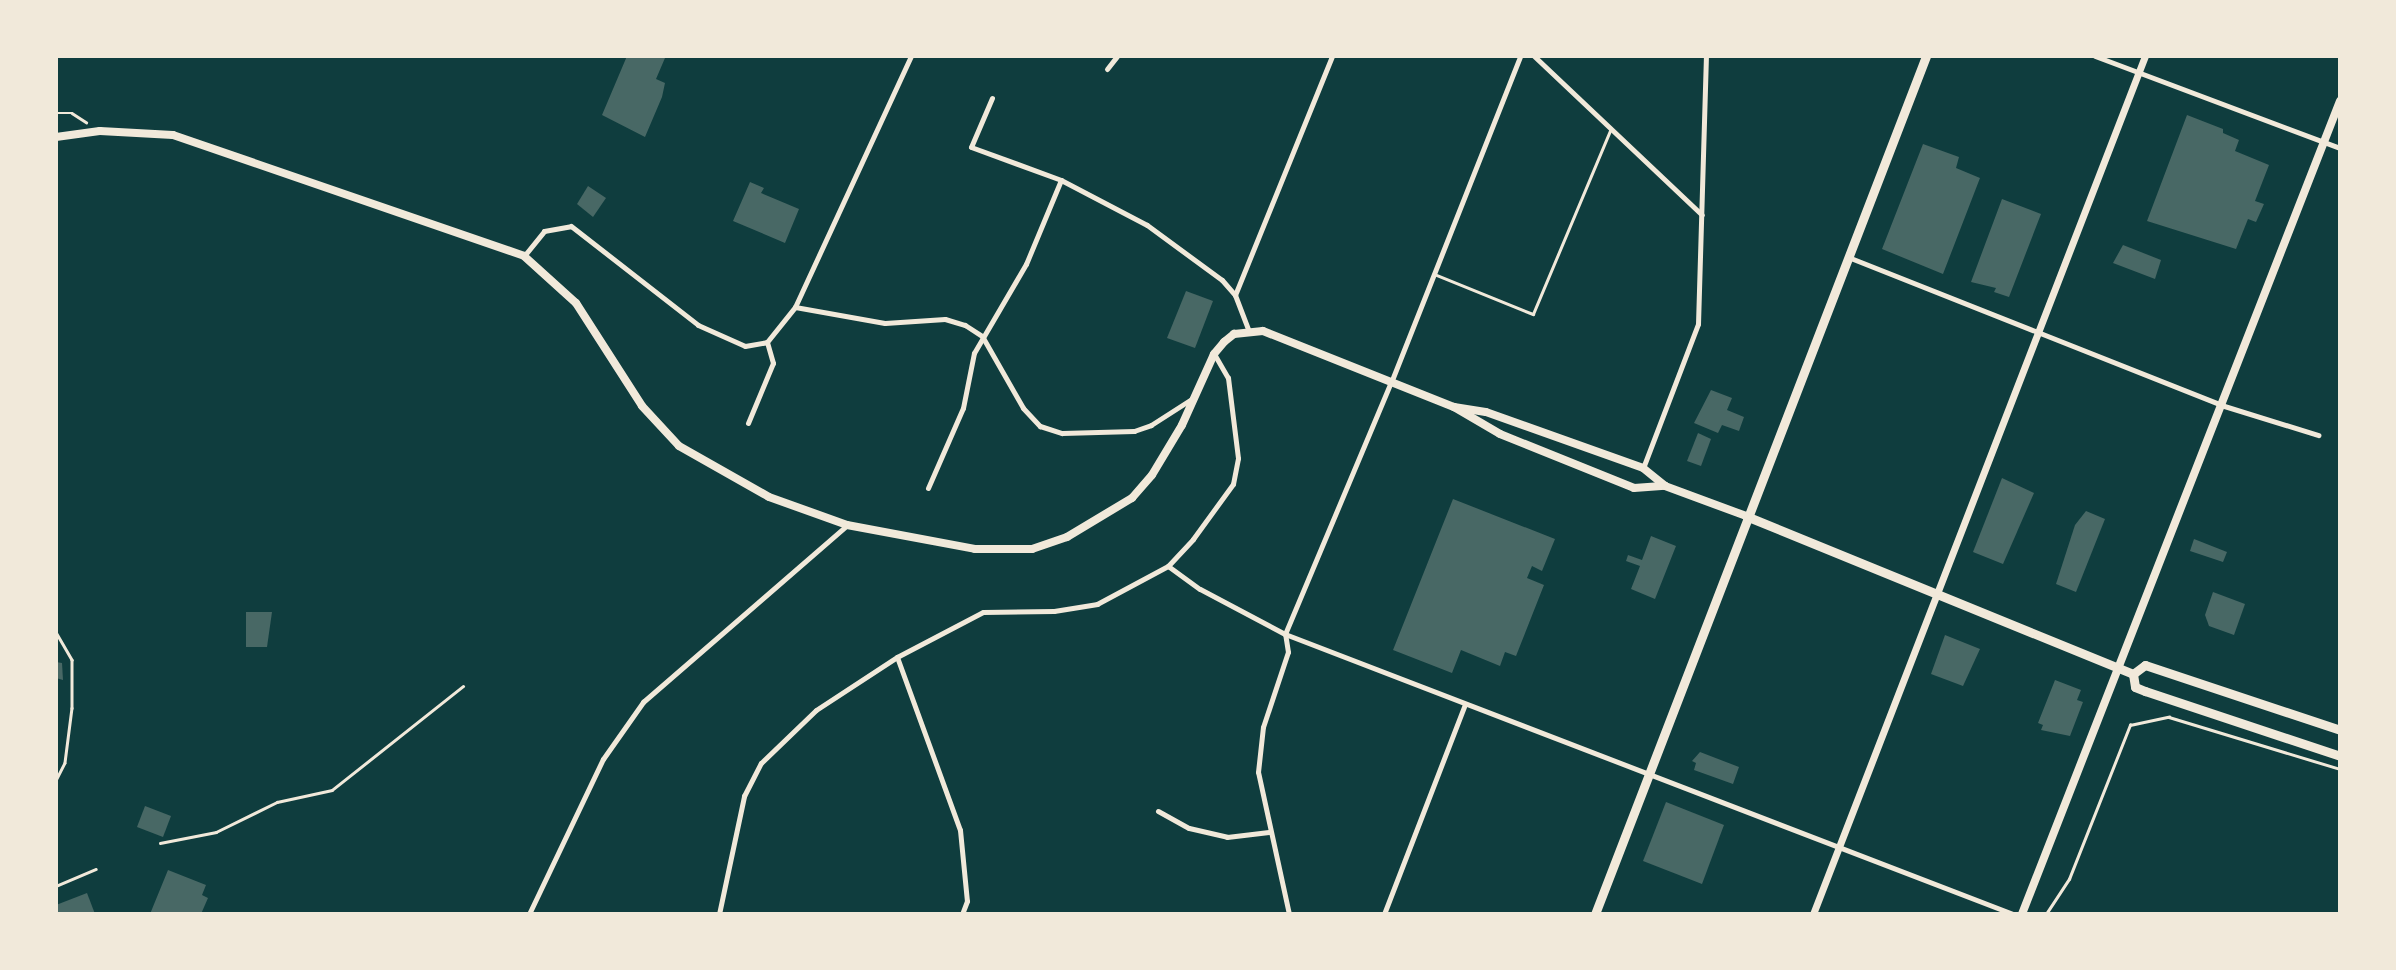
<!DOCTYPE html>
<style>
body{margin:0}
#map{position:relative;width:2396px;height:970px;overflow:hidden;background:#0f3d3e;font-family:Roboto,sans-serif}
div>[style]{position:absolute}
.building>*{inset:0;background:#486865}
.path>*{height:2.5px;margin:-1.25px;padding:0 1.25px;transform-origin:1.25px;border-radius:1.25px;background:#f1e9da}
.service>*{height:2.5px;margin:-1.25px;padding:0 1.25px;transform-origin:1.25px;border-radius:1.25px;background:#f1e9da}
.minor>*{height:5px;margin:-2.5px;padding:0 2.5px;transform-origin:2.5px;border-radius:2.5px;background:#f1e9da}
.tertiary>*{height:7px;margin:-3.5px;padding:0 3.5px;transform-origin:3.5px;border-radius:3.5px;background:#f1e9da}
.secondary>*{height:8px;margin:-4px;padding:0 4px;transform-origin:4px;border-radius:4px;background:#f1e9da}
.primary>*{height:9px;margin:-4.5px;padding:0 4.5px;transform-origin:4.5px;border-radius:4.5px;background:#f1e9da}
span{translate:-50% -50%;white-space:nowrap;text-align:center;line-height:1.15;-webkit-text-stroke:5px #f1e9da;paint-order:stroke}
.frame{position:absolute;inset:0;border:58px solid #f1e9da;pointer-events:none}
</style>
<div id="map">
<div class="building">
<i style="clip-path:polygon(627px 56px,665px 58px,656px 79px,665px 83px,662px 97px,645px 137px,602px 115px)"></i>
<i style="clip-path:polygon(2187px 115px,2223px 129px,2223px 133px,2239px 140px,2235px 151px,2269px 165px,2255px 201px,2264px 204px,2256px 222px,2248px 219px,2236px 249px,2147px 221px)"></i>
<i style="clip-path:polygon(1923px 144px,1959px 157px,1956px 168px,1980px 178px,1943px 274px,1882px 249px)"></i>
<i style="clip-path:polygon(750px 182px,764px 188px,761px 193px,799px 209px,785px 243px,733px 221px)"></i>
<i style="clip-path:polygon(588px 186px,606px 198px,593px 217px,577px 204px)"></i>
<i style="clip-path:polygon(2002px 199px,2041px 214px,2009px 297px,1994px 292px,1996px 288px,1971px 282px)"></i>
<i style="clip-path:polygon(2123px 245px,2161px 260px,2155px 279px,2113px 263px)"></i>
<i style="clip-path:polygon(1186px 291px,1213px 301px,1195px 348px,1167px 338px)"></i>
<i style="clip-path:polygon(1711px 390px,1732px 398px,1727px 410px,1744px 417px,1739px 431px,1722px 425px,1718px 433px,1694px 423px)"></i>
<i style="clip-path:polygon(1698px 433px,1711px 439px,1701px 466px,1687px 461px)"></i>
<i style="clip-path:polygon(2002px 478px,2034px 493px,2003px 564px,1973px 552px)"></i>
<i style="clip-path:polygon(1453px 499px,1555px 539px,1542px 571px,1532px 566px,1527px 578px,1544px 585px,1516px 656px,1505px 652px,1500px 666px,1461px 650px,1452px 673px,1393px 650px)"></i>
<i style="clip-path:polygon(2086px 511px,2105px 519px,2076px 592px,2056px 584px,2075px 525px)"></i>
<i style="clip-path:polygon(1651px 536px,1676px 546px,1655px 599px,1631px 589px,1640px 566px,1626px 561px,1628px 555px,1642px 560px)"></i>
<i style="clip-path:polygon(2194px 539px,2227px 552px,2223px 562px,2190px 551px)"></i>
<i style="clip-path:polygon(2213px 592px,2245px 604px,2234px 635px,2209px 626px,2205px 615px)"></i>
<i style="clip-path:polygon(246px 612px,272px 612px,267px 647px,246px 647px)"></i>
<i style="clip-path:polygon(1945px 635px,1980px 649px,1963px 686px,1931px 674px)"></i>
<i style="clip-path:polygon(56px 662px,62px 663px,63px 680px,56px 678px)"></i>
<i style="clip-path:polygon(2055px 680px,2081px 690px,2077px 700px,2083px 702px,2070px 736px,2041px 730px,2043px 725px,2038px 723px)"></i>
<i style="clip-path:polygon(1700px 752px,1739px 767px,1733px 784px,1694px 770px,1696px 763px,1692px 761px)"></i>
<i style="clip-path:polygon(1666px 802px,1724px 825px,1702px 884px,1643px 861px)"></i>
<i style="clip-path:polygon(145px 806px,171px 816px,163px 837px,137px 827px)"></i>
<i style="clip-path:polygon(168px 870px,206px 885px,202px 895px,208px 898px,201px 914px,150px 914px)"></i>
<i style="clip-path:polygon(87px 893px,95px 914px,56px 914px,56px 905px)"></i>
</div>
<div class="path">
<i style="left:56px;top:113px;width:16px"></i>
<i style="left:72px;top:113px;width:17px;rotate:33deg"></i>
<i style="left:2046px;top:914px;width:42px;rotate:-56.7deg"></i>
<i style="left:2069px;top:879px;width:166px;rotate:-68.4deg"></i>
<i style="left:2130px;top:725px;width:40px;rotate:-12deg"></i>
<i style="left:2169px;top:717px;width:179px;rotate:16.9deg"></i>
</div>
<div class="service">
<i style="left:1434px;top:274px;width:107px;rotate:22deg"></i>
<i style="left:1533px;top:314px;width:199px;rotate:-67.2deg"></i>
<i style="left:56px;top:632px;width:32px;rotate:60deg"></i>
<i style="left:72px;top:660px;width:48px;rotate:90deg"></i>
<i style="left:72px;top:708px;width:55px;rotate:97.3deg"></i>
<i style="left:65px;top:763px;width:20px;rotate:117deg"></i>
<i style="left:160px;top:843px;width:57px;rotate:-11.1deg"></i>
<i style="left:216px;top:832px;width:68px;rotate:-26.2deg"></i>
<i style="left:277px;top:802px;width:56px;rotate:-12.3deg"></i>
<i style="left:332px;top:790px;width:167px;rotate:-38.4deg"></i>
<i style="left:56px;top:886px;width:43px;rotate:-23deg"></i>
</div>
<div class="minor">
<i style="left:1534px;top:56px;width:231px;rotate:43.4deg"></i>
<i style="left:2095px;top:56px;width:262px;rotate:20.6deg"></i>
<i style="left:1107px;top:69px;width:16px;rotate:-52deg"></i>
<i style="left:992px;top:98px;width:53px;rotate:113.2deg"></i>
<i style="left:971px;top:147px;width:96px;rotate:20.1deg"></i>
<i style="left:1061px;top:180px;width:97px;rotate:27.6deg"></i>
<i style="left:1147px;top:225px;width:93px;rotate:36.3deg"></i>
<i style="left:1222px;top:280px;width:20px;rotate:49deg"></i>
<i style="left:1235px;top:295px;width:40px;rotate:69deg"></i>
<i style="left:524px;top:256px;width:32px;rotate:-51deg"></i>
<i style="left:544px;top:231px;width:27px;rotate:-10deg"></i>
<i style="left:571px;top:226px;width:161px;rotate:37.9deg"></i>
<i style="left:698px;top:325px;width:51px;rotate:24.1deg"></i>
<i style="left:745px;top:346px;width:22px;rotate:-10deg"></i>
<i style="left:1848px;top:257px;width:401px;rotate:21.6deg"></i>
<i style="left:2221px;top:405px;width:102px;rotate:17.2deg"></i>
<i style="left:1235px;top:295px;width:258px;rotate:-67.9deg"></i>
<i style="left:795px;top:307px;width:91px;rotate:10.1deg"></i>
<i style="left:885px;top:323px;width:60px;rotate:-3.8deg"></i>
<i style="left:945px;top:319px;width:21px;rotate:17deg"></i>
<i style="left:965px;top:325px;width:20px;rotate:33deg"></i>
<i style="left:982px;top:336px;width:83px;rotate:60.3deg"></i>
<i style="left:1023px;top:408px;width:25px;rotate:47deg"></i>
<i style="left:1040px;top:426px;width:23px;rotate:18deg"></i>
<i style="left:1062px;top:433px;width:72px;rotate:-1.6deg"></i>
<i style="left:1134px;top:431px;width:18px;rotate:-19deg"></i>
<i style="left:1151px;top:425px;width:50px;rotate:-32.7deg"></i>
<i style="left:767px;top:342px;width:45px;rotate:-51.3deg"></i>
<i style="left:795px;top:307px;width:277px;rotate:-65.2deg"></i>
<i style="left:748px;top:423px;width:65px;rotate:-67.4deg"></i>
<i style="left:773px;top:363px;width:22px;rotate:-106deg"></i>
<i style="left:1643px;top:468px;width:154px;rotate:-69.1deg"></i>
<i style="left:1698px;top:324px;width:268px;rotate:-88.3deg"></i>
<i style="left:928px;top:488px;width:87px;rotate:-66.4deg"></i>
<i style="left:963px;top:408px;width:56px;rotate:-78.7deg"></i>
<i style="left:974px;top:353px;width:103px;rotate:-59.7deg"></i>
<i style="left:1026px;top:264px;width:91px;rotate:-67.4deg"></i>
<i style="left:1168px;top:566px;width:39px;rotate:36deg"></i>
<i style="left:1200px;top:589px;width:96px;rotate:27.9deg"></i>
<i style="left:1285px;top:634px;width:780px;rotate:21.04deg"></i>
<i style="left:897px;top:657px;width:184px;rotate:70deg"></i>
<i style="left:960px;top:830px;width:71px;rotate:84.4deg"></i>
<i style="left:967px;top:901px;width:14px;rotate:111deg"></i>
<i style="left:1158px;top:811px;width:35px;rotate:29deg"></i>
<i style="left:1189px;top:828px;width:39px;rotate:13deg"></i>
<i style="left:1227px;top:837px;width:42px;rotate:-6.8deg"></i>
<i style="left:529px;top:914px;width:172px;rotate:-64.5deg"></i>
<i style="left:603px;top:759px;width:70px;rotate:-54.9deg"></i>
<i style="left:643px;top:702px;width:270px;rotate:-40.9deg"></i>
<i style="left:719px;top:914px;width:121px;rotate:-78deg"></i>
<i style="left:744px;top:796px;width:37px;rotate:-63deg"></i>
<i style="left:761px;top:763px;width:76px;rotate:-43.9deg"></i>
<i style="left:816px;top:710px;width:97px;rotate:-33.2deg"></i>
<i style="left:897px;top:657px;width:97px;rotate:-27.6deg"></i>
<i style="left:983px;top:612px;width:71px;rotate:-0.8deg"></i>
<i style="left:1054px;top:611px;width:44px;rotate:-9.2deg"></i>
<i style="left:1097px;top:604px;width:81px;rotate:-28.2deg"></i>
<i style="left:1168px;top:566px;width:37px;rotate:-47deg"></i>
<i style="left:1193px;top:539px;width:68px;rotate:-54deg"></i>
<i style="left:1233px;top:484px;width:26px;rotate:-79deg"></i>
<i style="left:1238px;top:458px;width:81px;rotate:-97.1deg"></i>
<i style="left:1228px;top:378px;width:28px;rotate:-120deg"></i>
<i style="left:1289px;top:914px;width:145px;rotate:-102.3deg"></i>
<i style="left:1258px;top:772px;width:45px;rotate:-83.7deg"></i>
<i style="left:1263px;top:727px;width:79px;rotate:-71.6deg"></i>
<i style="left:1288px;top:652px;width:18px;rotate:-99deg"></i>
<i style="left:1285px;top:634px;width:276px;rotate:-67.2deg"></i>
<i style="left:1392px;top:380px;width:348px;rotate:-68.4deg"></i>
<i style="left:1384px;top:914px;width:225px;rotate:-68.9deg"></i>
</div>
<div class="tertiary">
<i style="left:1813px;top:914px;width:920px;rotate:-68.85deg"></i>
</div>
<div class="secondary">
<i style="left:56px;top:137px;width:44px;rotate:-7.8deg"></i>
<i style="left:100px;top:131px;width:73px;rotate:3.1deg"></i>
<i style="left:173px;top:135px;width:371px;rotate:19deg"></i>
<i style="left:524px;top:256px;width:70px;rotate:42.1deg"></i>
<i style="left:576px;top:303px;width:122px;rotate:57.3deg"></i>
<i style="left:642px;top:406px;width:54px;rotate:47.2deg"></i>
<i style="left:679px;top:446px;width:103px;rotate:29.5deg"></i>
<i style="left:769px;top:497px;width:83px;rotate:19.7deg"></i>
<i style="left:847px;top:525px;width:130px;rotate:10.6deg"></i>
<i style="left:975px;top:549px;width:57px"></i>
<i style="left:1032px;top:549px;width:37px;rotate:-19deg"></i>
<i style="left:1067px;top:537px;width:76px;rotate:-31deg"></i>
<i style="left:1132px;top:498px;width:30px;rotate:-49deg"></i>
<i style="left:1152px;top:475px;width:58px;rotate:-59deg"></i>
<i style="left:1182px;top:425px;width:78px;rotate:-65.7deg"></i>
<i style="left:1214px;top:354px;width:16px;rotate:-50deg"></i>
<i style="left:1224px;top:342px;width:13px;rotate:-39deg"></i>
<i style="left:1234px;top:334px;width:29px;rotate:-6deg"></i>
<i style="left:1263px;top:331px;width:206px;rotate:21.7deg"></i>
<i style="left:1454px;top:407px;width:32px;rotate:9deg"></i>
<i style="left:1486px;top:412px;width:167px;rotate:19.6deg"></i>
<i style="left:1643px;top:468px;width:28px;rotate:39deg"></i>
<i style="left:1665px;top:486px;width:86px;rotate:20.3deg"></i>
<i style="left:1454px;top:407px;width:53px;rotate:30.4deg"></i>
<i style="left:1500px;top:434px;width:144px;rotate:21.9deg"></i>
<i style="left:1634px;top:488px;width:31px;rotate:-4deg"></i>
<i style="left:2022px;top:914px;width:873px;rotate:-68.64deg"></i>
</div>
<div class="primary">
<i style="left:1746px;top:516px;width:418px;rotate:22.2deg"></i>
<i style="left:2133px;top:674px;width:13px;rotate:81deg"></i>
<i style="left:2135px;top:687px;width:11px;rotate:22deg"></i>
<i style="left:2145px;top:691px;width:206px;rotate:18.4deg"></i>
<i style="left:2133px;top:674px;width:15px;rotate:-37deg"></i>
<i style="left:2145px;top:665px;width:206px;rotate:18.4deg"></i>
<i style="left:1595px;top:914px;width:920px;rotate:-68.9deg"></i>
</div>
<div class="frame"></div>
</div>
